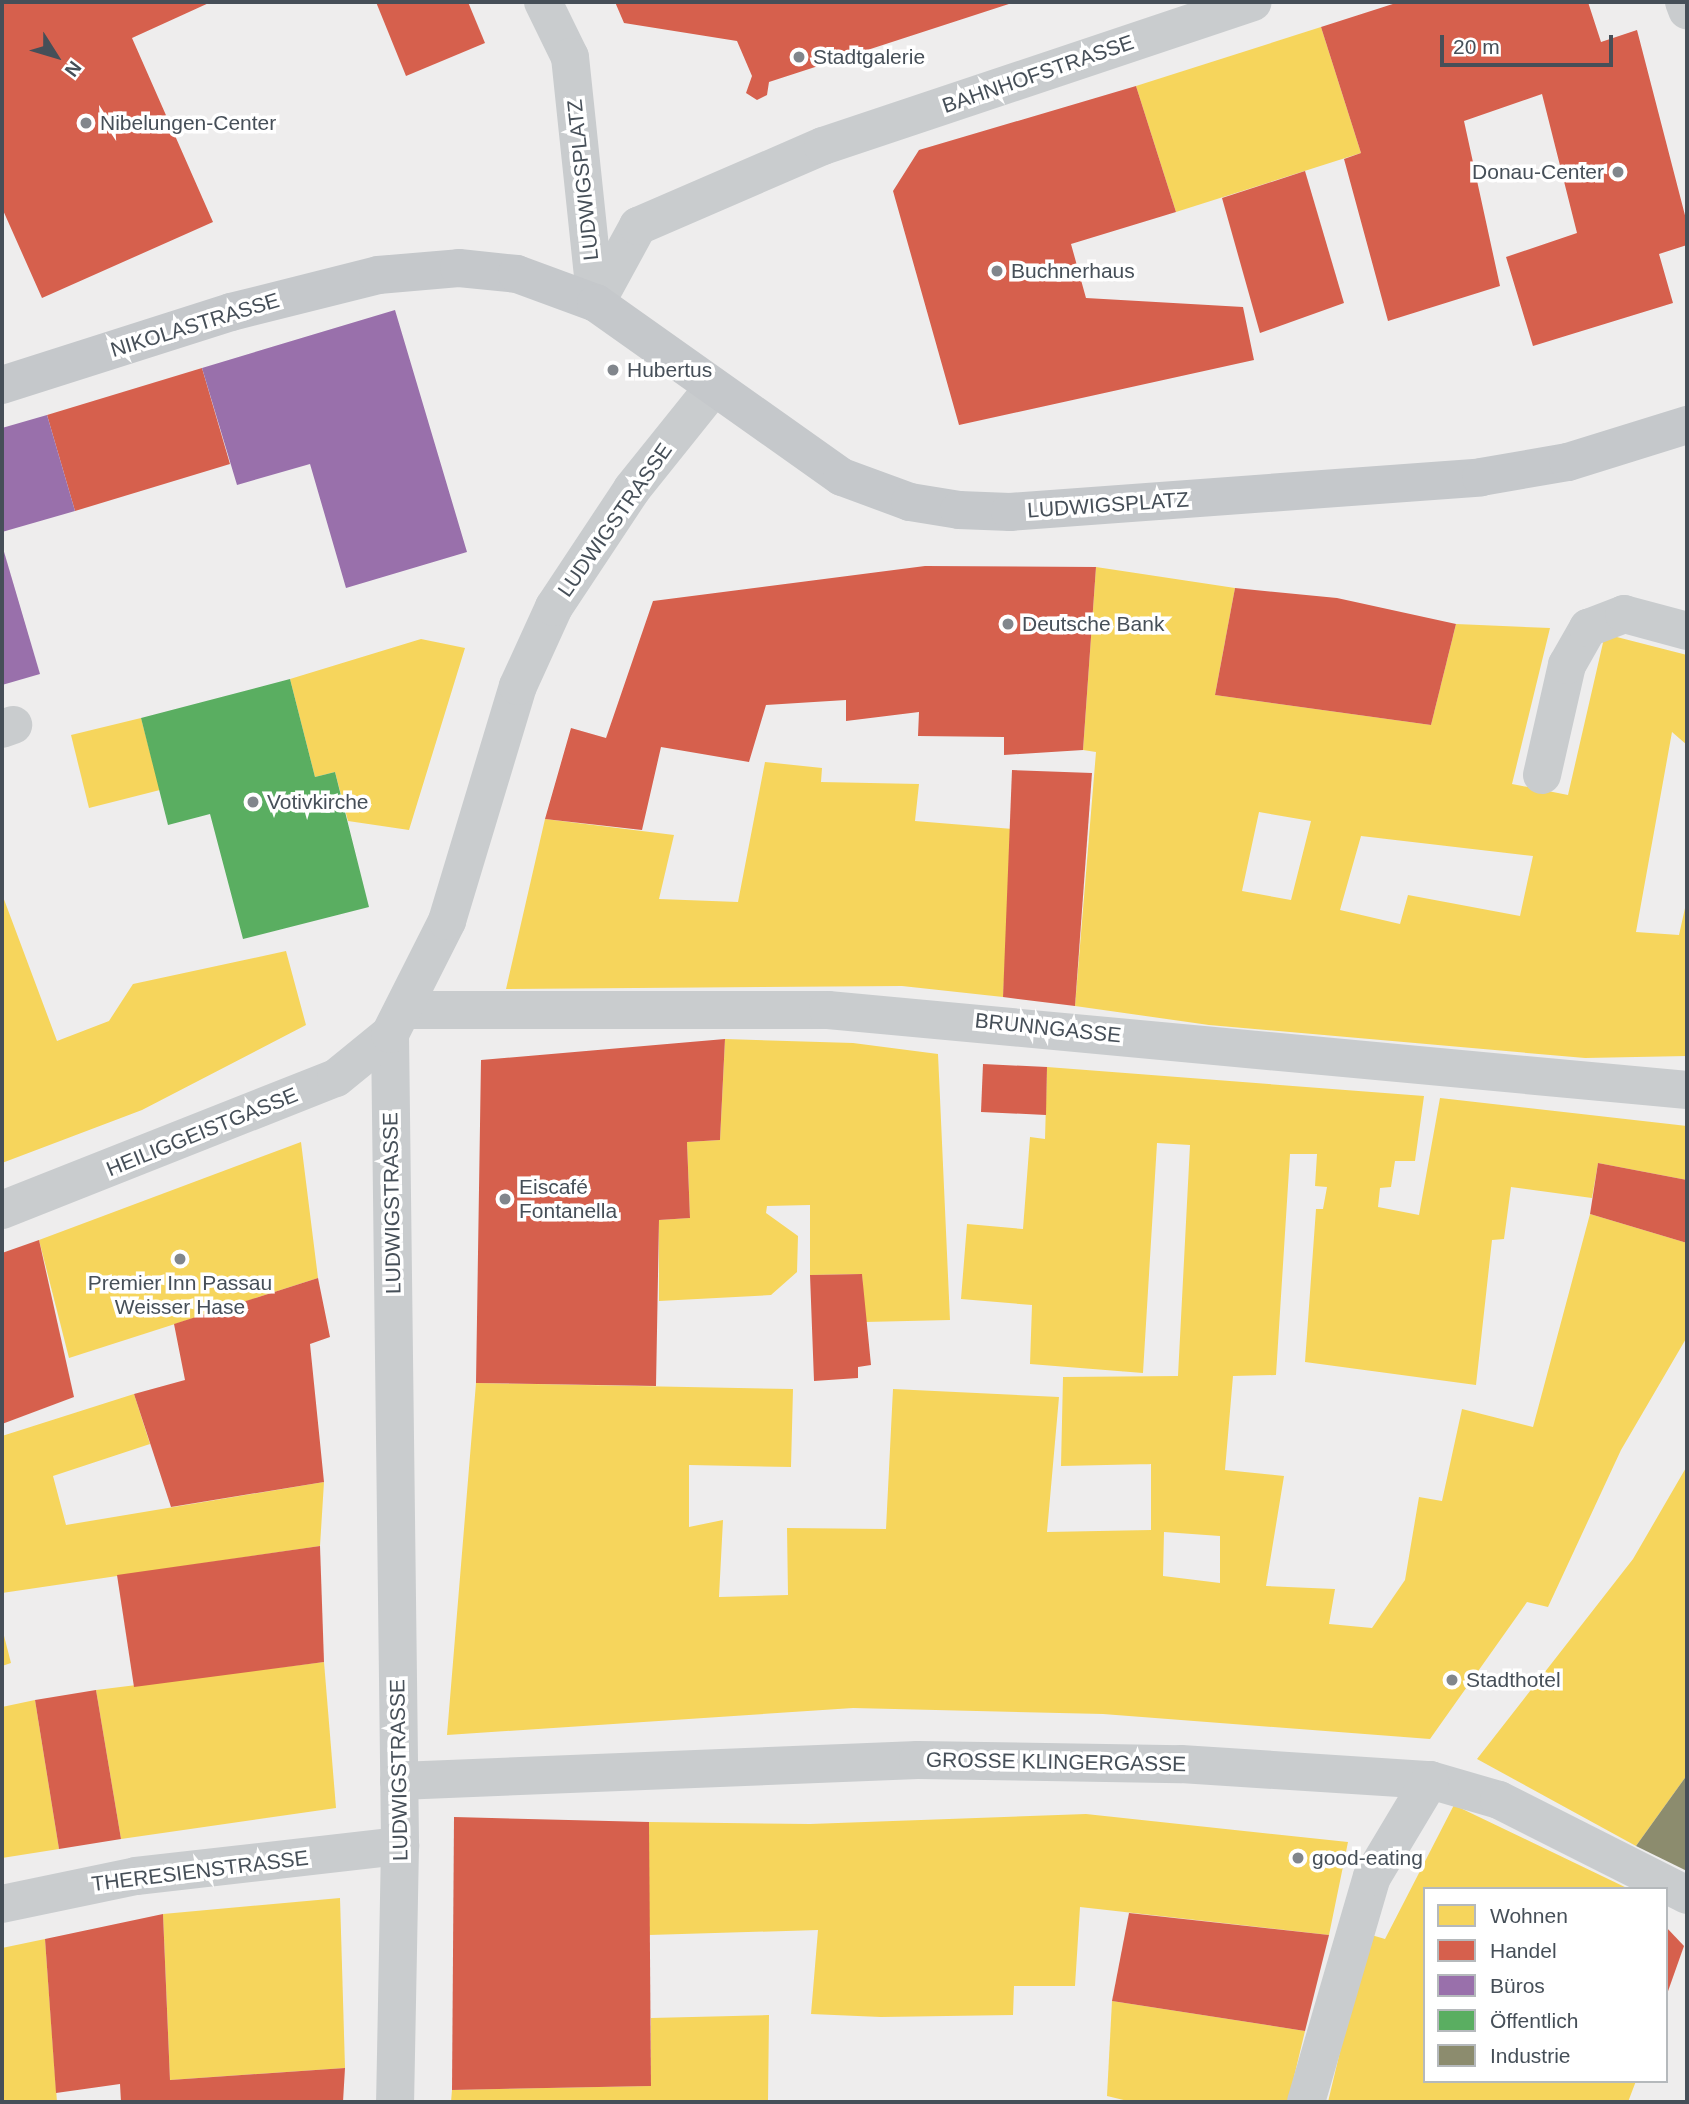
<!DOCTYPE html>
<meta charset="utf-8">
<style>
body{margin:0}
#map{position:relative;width:1689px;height:2104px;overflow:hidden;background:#eeeded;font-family:Helvetica,sans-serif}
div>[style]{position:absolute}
.homes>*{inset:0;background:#f6d55c}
.shops>*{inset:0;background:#d6604d}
.offices>*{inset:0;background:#9970ab}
.public>*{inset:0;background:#5aae61}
.industry>*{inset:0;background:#8c8c6e}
.minor>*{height:38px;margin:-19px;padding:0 19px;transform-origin:19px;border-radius:19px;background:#c9ccce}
.major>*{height:38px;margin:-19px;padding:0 19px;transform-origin:19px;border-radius:19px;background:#c5c8cb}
.dots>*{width:19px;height:19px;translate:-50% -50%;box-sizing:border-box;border:4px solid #fff;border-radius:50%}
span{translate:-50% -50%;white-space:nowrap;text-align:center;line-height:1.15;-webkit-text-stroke:7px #fff;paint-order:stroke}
.poi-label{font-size:21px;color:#464f58}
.left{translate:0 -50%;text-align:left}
.right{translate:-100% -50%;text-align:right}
.street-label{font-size:21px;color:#464f58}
.frame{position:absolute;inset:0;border:4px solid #464f58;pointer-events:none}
.legend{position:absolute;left:1423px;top:1887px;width:245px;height:196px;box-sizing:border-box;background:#fff;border:2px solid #b5b9bc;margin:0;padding:9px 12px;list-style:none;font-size:21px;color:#464f58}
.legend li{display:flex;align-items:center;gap:14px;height:35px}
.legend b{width:35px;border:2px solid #b5b9bc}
.north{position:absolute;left:21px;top:21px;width:70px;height:70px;-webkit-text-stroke:5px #fff;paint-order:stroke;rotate:127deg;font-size:19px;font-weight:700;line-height:28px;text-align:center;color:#464f58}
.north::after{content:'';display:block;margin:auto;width:24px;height:32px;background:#464f58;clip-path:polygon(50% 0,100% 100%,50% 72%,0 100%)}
.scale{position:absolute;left:1440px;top:35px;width:173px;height:32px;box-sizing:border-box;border:4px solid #464f58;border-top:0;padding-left:9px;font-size:21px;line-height:24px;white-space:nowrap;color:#464f58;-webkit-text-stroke:5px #fff;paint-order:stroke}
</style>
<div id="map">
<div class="homes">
<i style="clip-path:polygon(1321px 27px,1361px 153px,1176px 212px,1136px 86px)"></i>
<i style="clip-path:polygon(evenodd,1096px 567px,1235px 588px,1215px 695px,1431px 725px,1456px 624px,1550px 628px,1512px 784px,1568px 795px,1605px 634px,1687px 655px,1687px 745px,1672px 732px,1636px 932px,1679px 935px,1687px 899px,1687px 1056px,1585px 1058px,1209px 1025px,1075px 1006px,1096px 752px,1083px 750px,1096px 567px,1259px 812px,1311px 821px,1291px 900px,1242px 891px,1259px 812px,1096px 567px,1361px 836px,1533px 856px,1520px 916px,1408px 895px,1400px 924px,1340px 910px,1361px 836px)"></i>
<i style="clip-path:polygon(421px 639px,465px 648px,409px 830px,348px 821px,335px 772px,315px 777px,290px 679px)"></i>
<i style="clip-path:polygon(141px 718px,160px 790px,89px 808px,71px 735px)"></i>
<i style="clip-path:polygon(765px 762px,822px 768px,821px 782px,919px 784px,915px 821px,1013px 829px,1003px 997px,902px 986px,506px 989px,545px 819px,674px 835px,659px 899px,738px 902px)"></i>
<i style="clip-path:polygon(2px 894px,57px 1041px,109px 1021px,133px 984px,286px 951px,306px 1025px,142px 1110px,2px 1163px)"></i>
<i style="clip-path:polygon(725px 1039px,853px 1043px,938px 1054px,950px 1320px,865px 1322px,862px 1274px,810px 1275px,810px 1205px,767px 1206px,766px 1213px,798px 1236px,797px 1272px,771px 1295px,659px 1301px,659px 1220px,690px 1218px,687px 1142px,720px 1140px)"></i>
<i style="clip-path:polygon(evenodd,1047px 1067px,1424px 1096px,1415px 1161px,1395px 1161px,1391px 1187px,1380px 1188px,1378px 1207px,1419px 1215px,1440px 1098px,1687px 1126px,1687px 1180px,1598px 1163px,1592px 1198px,1511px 1187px,1504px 1239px,1492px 1240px,1476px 1385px,1305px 1362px,1316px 1209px,1323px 1209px,1327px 1187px,1315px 1186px,1317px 1154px,1290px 1154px,1276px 1375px,1233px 1376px,1225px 1470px,1284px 1476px,1266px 1586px,1335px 1589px,1329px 1624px,1372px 1628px,1405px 1580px,1419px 1497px,1442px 1501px,1462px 1409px,1533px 1427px,1590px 1214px,1687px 1243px,1687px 1337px,1621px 1450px,1548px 1607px,1527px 1602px,1430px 1739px,1103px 1714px,853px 1708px,447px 1735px,476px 1383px,793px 1389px,791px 1467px,689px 1465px,689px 1527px,723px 1520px,719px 1597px,788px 1595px,787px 1528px,886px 1529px,893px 1389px,1059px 1397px,1047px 1532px,1151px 1530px,1151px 1464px,1061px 1466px,1063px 1377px,1178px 1376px,1190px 1145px,1157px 1143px,1143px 1373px,1030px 1364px,1032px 1305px,961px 1299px,967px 1224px,1023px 1229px,1030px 1137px,1045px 1139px,1047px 1067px,1164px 1532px,1220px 1536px,1220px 1583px,1163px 1576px,1164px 1532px)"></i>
<i style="clip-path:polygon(301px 1142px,318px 1278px,69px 1358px,39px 1240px)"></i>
<i style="clip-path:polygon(134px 1394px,150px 1444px,53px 1476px,66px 1525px,324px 1482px,320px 1546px,2px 1593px,2px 1436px)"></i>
<i style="clip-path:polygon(1687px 1466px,1687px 1775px,1636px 1846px,1477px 1759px,1633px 1559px)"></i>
<i style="clip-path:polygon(2px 1628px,11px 1663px,2px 1666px)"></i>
<i style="clip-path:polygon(324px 1662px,336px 1808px,121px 1839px,96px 1690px)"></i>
<i style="clip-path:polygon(35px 1700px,59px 1849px,2px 1858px,2px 1707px)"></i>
<i style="clip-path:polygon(1454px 1805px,1629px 1889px,1425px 1889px,1425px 2081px,1636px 2081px,1628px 2102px,1328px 2102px,1368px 1934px,1385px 1939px)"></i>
<i style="clip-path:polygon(1086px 1814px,1348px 1842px,1329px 1935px,1080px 1907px,1075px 1986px,1014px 1986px,1013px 2015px,881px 2017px,811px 2014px,818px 1930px,649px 1935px,649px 1822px,810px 1824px)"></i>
<i style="clip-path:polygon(340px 1898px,345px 2068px,170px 2080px,163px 1914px)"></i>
<i style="clip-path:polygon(45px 1939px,57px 2102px,2px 2102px,2px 1948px)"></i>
<i style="clip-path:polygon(1112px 2001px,1305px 2031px,1288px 2102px,1132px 2102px,1107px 2096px)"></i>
<i style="clip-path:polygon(769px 2015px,768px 2102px,451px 2102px,452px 2090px,651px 2086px,651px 2018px)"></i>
</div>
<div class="shops">
<i style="clip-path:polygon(2px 2px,211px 2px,132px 38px,213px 222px,42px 298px,2px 208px)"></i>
<i style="clip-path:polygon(376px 2px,468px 2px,485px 43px,406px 76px)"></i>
<i style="clip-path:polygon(615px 2px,1015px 2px,769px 82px,767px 95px,757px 100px,746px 93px,752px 76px,737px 41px,624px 23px)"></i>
<i style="clip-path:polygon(1399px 2px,1588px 2px,1601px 42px,1637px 30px,1687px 223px,1687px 245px,1659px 254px,1673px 303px,1533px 346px,1506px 257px,1577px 233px,1542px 94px,1464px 121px,1500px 286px,1388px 321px,1344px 159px,1361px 153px,1321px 27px)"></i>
<i style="clip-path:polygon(1136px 86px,1176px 212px,1071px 244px,1086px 298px,1243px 307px,1254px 360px,959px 425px,893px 191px,919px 150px)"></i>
<i style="clip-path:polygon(1305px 171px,1344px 303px,1260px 333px,1222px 198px)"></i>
<i style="clip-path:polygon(202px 368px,230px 464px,75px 511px,47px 415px)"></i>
<i style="clip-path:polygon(925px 566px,1096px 567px,1083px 750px,1004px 755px,1004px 737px,918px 736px,919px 712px,846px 721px,846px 700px,766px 705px,749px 762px,661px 747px,642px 830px,545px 819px,571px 728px,606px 738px,653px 601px)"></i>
<i style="clip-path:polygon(1235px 588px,1337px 598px,1456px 624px,1431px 725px,1215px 695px)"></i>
<i style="clip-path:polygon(1012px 770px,1092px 773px,1075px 1006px,1003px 997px)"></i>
<i style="clip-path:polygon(725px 1039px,720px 1140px,687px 1142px,690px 1218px,659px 1220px,656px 1386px,476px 1383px,481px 1060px)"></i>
<i style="clip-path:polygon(983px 1064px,1047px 1067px,1046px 1115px,981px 1112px)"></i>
<i style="clip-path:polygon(1598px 1163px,1687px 1180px,1687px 1243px,1590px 1214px)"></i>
<i style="clip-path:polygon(39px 1240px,74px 1397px,2px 1424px,2px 1253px)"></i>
<i style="clip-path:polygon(862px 1274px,871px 1365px,858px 1367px,858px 1378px,814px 1381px,810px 1275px)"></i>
<i style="clip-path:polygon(318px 1278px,330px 1337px,310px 1344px,324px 1482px,171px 1507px,134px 1394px,185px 1380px,174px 1324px)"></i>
<i style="clip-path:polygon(320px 1546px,324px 1662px,134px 1687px,117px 1575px)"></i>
<i style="clip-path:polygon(96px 1690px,121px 1839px,59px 1849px,35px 1700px)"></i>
<i style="clip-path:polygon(454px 1817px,649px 1822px,651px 2086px,452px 2090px)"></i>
<i style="clip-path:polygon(1129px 1913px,1329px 1935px,1305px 2031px,1112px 2001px)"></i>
<i style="clip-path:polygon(163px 1914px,170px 2080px,345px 2068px,343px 2102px,121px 2102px,120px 2084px,56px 2093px,45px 1939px)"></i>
<i style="clip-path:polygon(1666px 1927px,1684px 1946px,1667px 1994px,1666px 1994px)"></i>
</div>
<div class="offices">
<i style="clip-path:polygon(395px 310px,467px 552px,346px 588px,310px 464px,237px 485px,202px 368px)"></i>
<i style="clip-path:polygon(47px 415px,75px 511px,2px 532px,2px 428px)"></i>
<i style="clip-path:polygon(2px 545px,40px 674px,2px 685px)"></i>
</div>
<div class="public">
<i style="clip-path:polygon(290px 679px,315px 777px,335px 772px,369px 907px,243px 939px,210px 814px,168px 825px,141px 718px)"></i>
</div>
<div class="industry">
<i style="clip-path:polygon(1687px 1775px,1687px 1871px,1636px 1846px)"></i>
</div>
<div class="minor">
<i style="left:543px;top:2px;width:61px;rotate:63.9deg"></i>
<i style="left:570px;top:57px;width:247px;rotate:84deg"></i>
<i style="left:1684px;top:2px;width:9px;rotate:69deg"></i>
<i style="left:596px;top:303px;width:88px;rotate:-61.4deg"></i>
<i style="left:638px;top:226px;width:202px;rotate:-23.4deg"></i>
<i style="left:823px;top:146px;width:453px;rotate:-18.5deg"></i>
<i style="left:2px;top:729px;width:12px;rotate:-20deg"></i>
<i style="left:1542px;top:775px;width:113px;rotate:-77.2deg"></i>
<i style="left:1567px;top:665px;width:43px;rotate:-60.4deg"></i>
<i style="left:1588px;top:628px;width:39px;rotate:-21deg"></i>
<i style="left:1624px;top:614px;width:65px;rotate:15.1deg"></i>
<i style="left:407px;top:1010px;width:421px"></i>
<i style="left:828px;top:1010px;width:863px;rotate:5.32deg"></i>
<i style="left:390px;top:1034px;width:812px;rotate:89.29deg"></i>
<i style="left:400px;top:1846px;width:256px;rotate:91.1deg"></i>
<i style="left:2px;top:1210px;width:359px;rotate:-21.6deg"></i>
<i style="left:336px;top:1078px;width:70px;rotate:-39.2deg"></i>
<i style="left:390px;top:1034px;width:127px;rotate:-63.2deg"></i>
<i style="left:447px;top:921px;width:245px;rotate:-73.2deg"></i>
<i style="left:518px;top:686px;width:87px;rotate:-65.5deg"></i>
<i style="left:554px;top:607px;width:141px;rotate:-56.5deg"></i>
<i style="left:632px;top:489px;width:129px;rotate:-51.3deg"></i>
<i style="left:399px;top:1781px;width:519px;rotate:-2.32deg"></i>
<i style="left:918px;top:1760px;width:263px;rotate:0.9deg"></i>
<i style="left:1181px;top:1764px;width:250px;rotate:3.7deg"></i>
<i style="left:1430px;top:1780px;width:72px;rotate:16.2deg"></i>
<i style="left:1499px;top:1800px;width:211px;rotate:26.8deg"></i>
<i style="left:2px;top:1904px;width:137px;rotate:-11.8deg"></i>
<i style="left:136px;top:1876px;width:266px;rotate:-6.5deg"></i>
<i style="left:1306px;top:2102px;width:234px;rotate:-73.7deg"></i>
<i style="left:1372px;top:1877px;width:113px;rotate:-59.1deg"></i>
</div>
<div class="major">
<i style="left:2px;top:385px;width:240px;rotate:-17.7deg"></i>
<i style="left:231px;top:312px;width:152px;rotate:-14.1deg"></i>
<i style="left:378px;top:275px;width:81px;rotate:-4.9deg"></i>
<i style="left:459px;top:268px;width:58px;rotate:5.9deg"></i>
<i style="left:517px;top:274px;width:84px;rotate:20.2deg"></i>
<i style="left:596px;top:303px;width:301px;rotate:35.3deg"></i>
<i style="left:842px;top:477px;width:72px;rotate:20.2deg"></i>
<i style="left:910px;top:502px;width:50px;rotate:9.3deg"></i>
<i style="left:959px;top:510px;width:51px;rotate:2.2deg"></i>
<i style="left:1010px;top:512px;width:472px;rotate:-4.2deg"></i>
<i style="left:1481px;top:477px;width:88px;rotate:-9.8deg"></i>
<i style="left:1568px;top:462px;width:125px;rotate:-17.3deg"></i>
</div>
<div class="dots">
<i style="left:799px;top:57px;background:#81868c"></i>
<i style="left:86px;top:123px;background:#81868c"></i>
<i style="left:1618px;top:172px;background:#81868c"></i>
<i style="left:997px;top:271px;background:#81868c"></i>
<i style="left:613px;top:370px;background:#81868c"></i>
<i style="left:1008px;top:624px;background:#81868c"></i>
<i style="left:253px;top:802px;background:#81868c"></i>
<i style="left:505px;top:1199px;background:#81868c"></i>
<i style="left:180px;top:1259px;background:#81868c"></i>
<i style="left:1452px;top:1680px;background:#81868c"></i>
<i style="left:1298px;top:1858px;background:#81868c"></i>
</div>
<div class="poi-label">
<span class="left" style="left:813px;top:57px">Stadtgalerie</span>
<span class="left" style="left:100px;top:123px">Nibelungen-Center</span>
<span class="right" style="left:1604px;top:172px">Donau-Center</span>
<span class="left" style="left:1011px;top:271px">Buchnerhaus</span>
<span class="left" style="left:627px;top:370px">Hubertus</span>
<span class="left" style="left:1022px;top:624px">Deutsche Bank</span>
<span class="left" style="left:267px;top:802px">Votivkirche</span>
<span class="left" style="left:519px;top:1199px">Eiscafé<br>Fontanella</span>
<span style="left:180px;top:1295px">Premier Inn Passau<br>Weisser Hase</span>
<span class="left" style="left:1466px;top:1680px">Stadthotel</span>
<span class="left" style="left:1312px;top:1858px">good-eating</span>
</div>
<div class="street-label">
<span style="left:1038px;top:74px;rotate:-19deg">BAHNHOFSTRASSE</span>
<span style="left:583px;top:180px;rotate:-96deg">LUDWIGSPLATZ</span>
<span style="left:195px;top:325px;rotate:-17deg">NIKOLASTRASSE</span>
<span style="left:1108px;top:505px;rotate:-4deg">LUDWIGSPLATZ</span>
<span style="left:615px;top:520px;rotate:-55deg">LUDWIGSTRASSE</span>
<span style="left:1048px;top:1028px;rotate:6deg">BRUNNGASSE</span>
<span style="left:202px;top:1132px;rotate:-22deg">HEILIGGEISTGASSE</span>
<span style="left:392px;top:1203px;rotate:-91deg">LUDWIGSTRASSE</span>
<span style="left:1056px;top:1762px;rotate:1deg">GROSSE KLINGERGASSE</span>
<span style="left:399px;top:1770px;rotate:-91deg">LUDWIGSTRASSE</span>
<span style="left:200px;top:1871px;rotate:-7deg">THERESIENSTRASSE</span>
</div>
<div class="frame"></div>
<ul class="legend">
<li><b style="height:19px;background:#f6d55c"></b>Wohnen</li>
<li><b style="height:19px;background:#d6604d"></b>Handel</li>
<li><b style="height:19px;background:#9970ab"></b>Büros</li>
<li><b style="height:19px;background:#5aae61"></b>Öffentlich</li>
<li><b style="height:19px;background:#8c8c6e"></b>Industrie</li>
</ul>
<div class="north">N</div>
<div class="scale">20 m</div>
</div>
